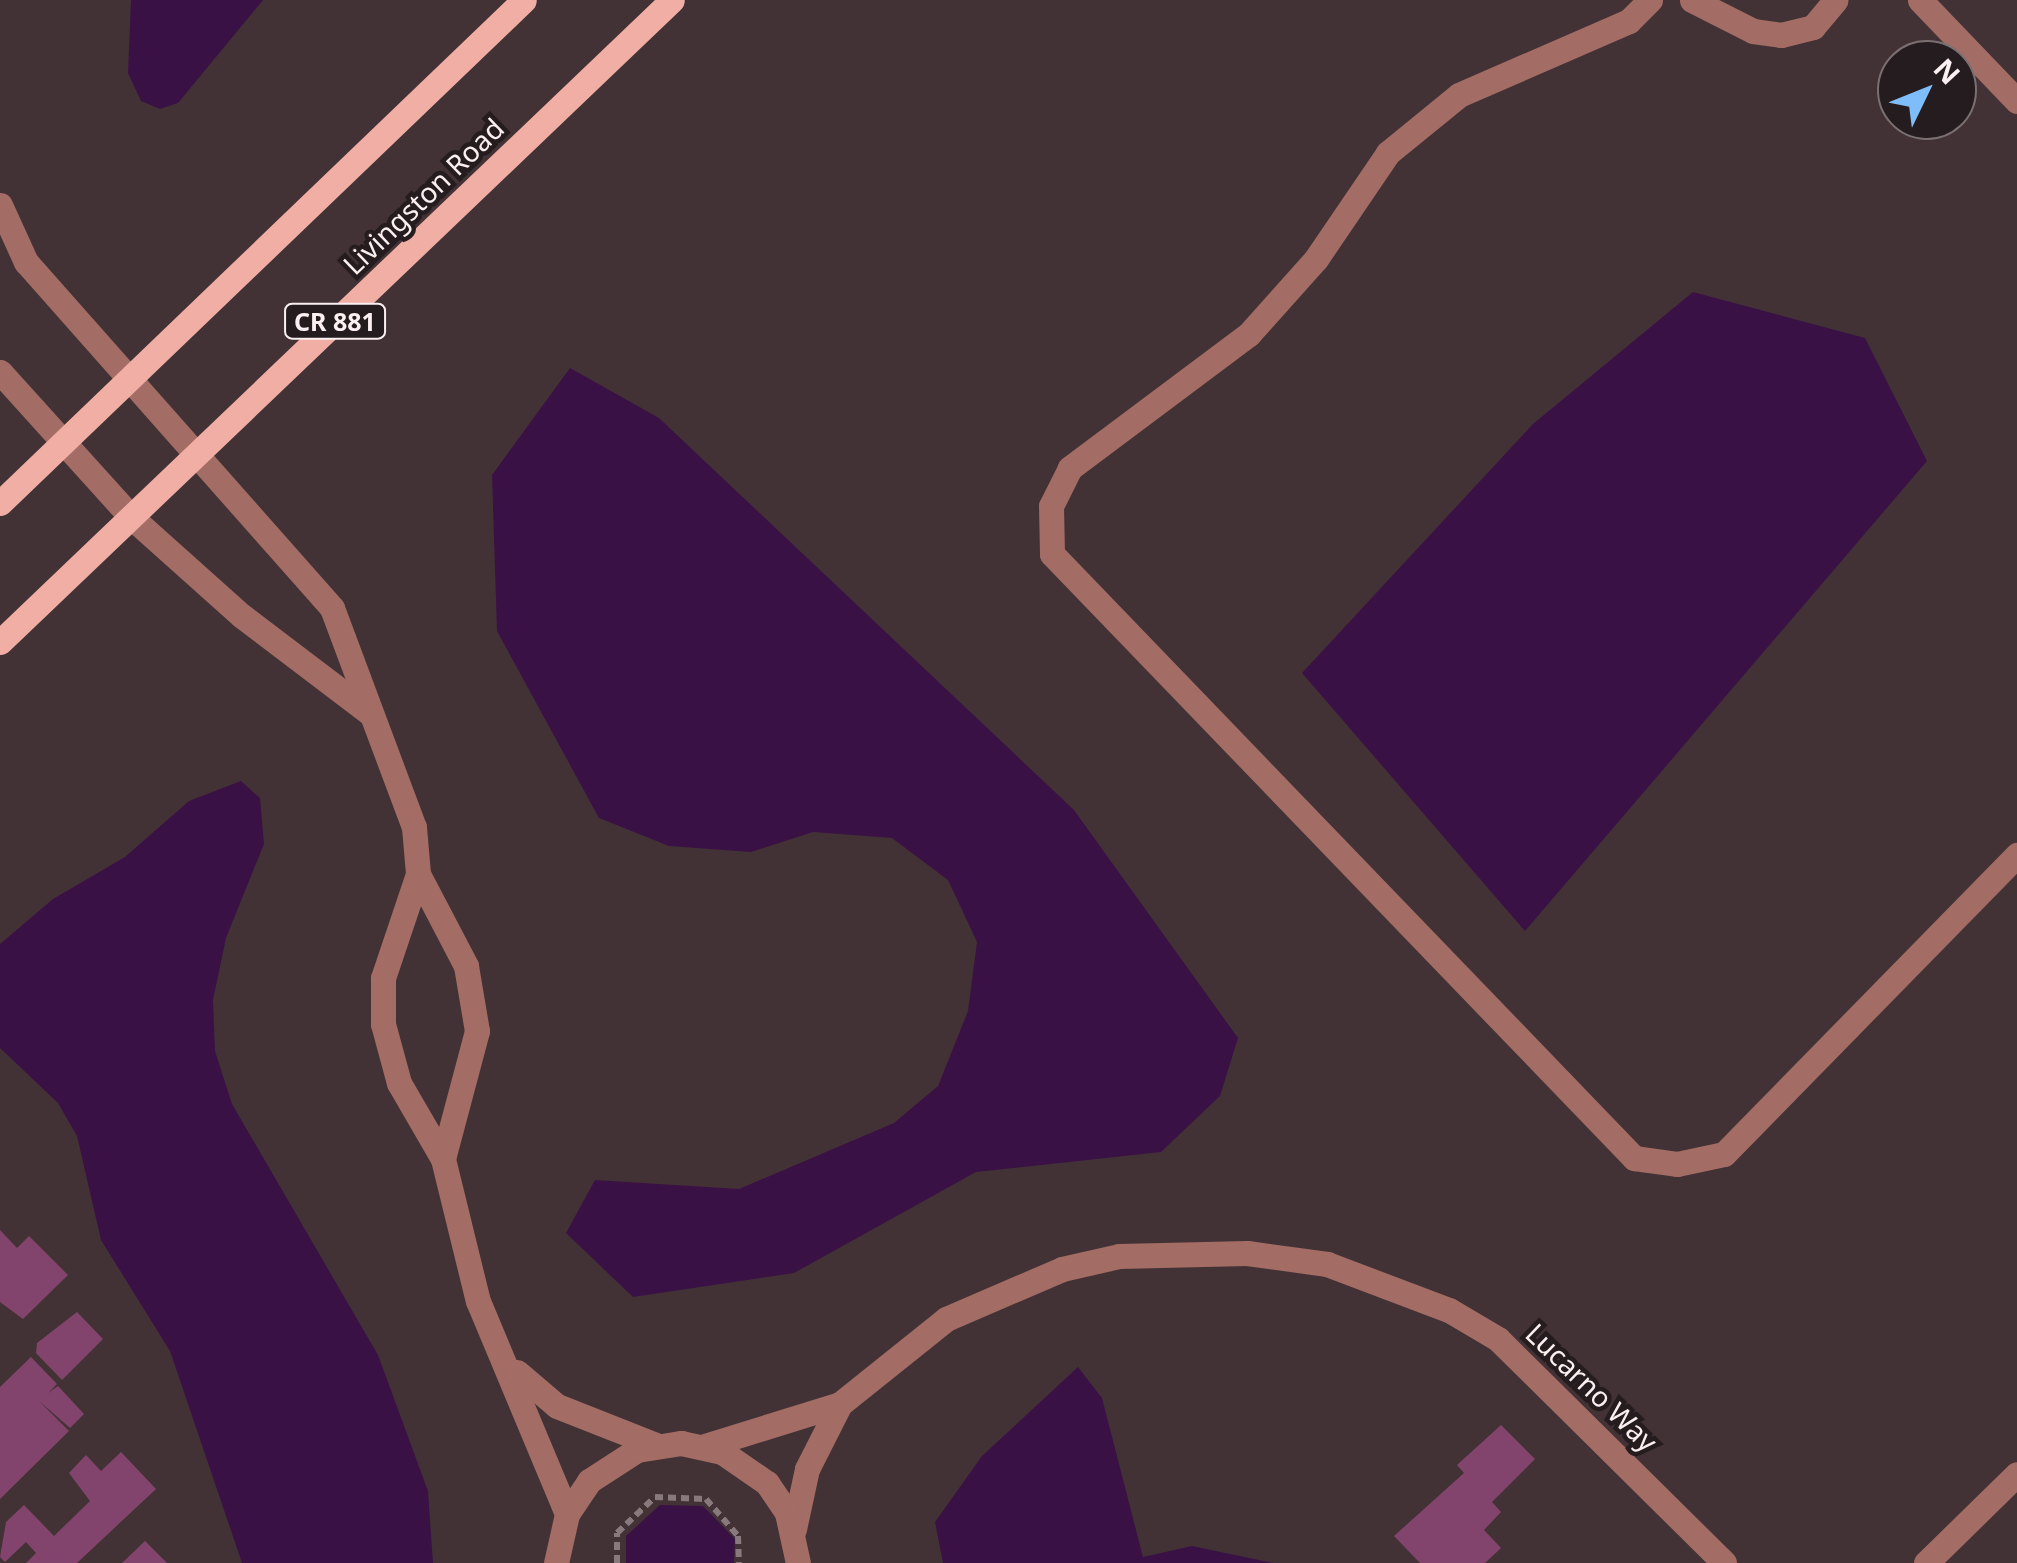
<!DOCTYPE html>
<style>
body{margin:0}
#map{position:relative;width:2017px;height:1563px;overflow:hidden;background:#433235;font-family:"Noto Sans",sans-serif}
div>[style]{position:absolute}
.water>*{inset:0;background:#3a1145}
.building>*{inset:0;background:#82446c}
.path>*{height:6px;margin-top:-3px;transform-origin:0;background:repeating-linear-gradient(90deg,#88797c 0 8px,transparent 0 13px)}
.minor>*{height:25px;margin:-12.5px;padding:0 12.5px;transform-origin:12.5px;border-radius:12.5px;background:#a36c64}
.major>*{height:25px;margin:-12.5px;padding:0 12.5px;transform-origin:12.5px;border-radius:12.5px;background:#f1aea4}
span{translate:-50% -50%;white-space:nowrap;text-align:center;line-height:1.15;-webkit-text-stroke:9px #241c1e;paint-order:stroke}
.shield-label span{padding:2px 8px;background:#241c1e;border:2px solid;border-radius:8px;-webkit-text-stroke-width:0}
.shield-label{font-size:25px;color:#fbeff1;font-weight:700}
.street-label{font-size:28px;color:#fbeff1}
.north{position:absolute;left:1877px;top:40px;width:100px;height:100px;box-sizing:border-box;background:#241c1e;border:2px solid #7a7072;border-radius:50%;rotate:47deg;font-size:28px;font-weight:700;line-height:40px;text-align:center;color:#fbeff1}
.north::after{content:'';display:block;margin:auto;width:35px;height:45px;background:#7ebdf9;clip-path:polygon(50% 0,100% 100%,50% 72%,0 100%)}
</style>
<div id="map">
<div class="water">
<i style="clip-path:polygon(131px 0,263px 0,178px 103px,160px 109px,141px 101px,128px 73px)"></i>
<i style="clip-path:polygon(1693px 292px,1865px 338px,1927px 461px,1525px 931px,1302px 673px,1533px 424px)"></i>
<i style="clip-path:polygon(570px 368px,659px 418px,1074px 810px,1238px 1038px,1220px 1096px,1161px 1152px,976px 1172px,794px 1273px,633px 1297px,566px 1233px,595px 1180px,739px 1189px,894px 1123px,938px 1086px,968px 1011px,977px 942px,948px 880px,892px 838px,813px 832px,751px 852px,669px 846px,599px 818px,497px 631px,492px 475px)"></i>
<i style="clip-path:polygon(241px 781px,260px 798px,264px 844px,226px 938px,213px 1000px,215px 1051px,232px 1104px,378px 1355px,428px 1491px,433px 1563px,242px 1563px,170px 1351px,101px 1240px,77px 1136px,58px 1103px,0 1048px,0 944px,53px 899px,125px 857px,189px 801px)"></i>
<i style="clip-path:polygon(1078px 1367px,1102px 1398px,1143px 1557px,1192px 1546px,1273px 1563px,943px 1563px,935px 1522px,982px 1456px)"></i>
<i style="clip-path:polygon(660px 1505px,703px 1506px,735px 1539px,734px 1563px,626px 1563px,626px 1536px)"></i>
</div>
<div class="building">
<i style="clip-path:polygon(0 1230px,17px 1248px,29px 1236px,68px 1275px,23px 1319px,0 1302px)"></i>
<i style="clip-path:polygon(77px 1312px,103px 1339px,62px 1380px,36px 1353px,37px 1343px)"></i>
<i style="clip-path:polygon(31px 1357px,57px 1384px,48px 1393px,58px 1386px,84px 1414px,70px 1428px,39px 1401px,69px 1431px,0 1499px,0 1387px)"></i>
<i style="clip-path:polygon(1501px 1425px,1535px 1459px,1492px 1502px,1501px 1512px,1484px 1530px,1501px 1548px,1485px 1563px,1420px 1563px,1394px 1536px,1464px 1473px,1457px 1465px)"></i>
<i style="clip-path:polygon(121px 1452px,156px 1489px,77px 1563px,26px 1563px,36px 1553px,26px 1542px,5px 1562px,0 1557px,6px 1522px,24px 1505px,54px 1536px,90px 1501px,69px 1473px,86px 1455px,101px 1471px)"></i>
<i style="clip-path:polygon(145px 1541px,167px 1563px,122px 1563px)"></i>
</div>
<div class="path">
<i style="left:617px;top:1563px;width:30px;rotate:-90deg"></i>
<i style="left:617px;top:1533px;width:52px;rotate:-43.5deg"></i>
<i style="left:655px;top:1497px;width:51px;rotate:2.2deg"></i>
<i style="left:706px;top:1499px;width:49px;rotate:49.1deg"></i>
<i style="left:738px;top:1536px;width:27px;rotate:88deg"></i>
</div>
<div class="minor">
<i style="left:1650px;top:0;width:30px;rotate:135deg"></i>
<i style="left:1629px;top:21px;width:185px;rotate:156.5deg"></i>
<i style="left:1459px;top:95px;width:92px;rotate:140.8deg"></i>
<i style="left:1388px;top:153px;width:128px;rotate:124.2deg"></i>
<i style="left:1316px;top:259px;width:101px;rotate:131.8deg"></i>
<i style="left:1249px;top:334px;width:224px;rotate:143.2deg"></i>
<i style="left:1070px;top:468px;width:42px;rotate:116.6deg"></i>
<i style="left:1051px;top:506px;width:48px;rotate:88.8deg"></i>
<i style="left:1052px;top:554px;width:839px;rotate:46.06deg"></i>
<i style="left:1634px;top:1158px;width:43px;rotate:7.9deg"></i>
<i style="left:1677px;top:1164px;width:48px;rotate:-12deg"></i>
<i style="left:1724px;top:1154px;width:419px;rotate:-45.6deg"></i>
<i style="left:1692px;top:0;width:68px;rotate:26.9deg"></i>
<i style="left:1753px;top:31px;width:28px;rotate:8deg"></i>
<i style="left:1781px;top:35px;width:33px;rotate:-14deg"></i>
<i style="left:1813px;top:27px;width:35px;rotate:-50deg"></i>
<i style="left:1920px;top:0;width:140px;rotate:46.2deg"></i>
<i style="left:0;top:205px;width:63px;rotate:65.5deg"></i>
<i style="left:26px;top:262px;width:462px;rotate:48.5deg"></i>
<i style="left:332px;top:608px;width:234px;rotate:69.5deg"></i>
<i style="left:414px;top:827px;width:47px;rotate:85.1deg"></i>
<i style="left:418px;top:874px;width:110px;rotate:108.6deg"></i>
<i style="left:383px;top:978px;width:46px;rotate:90deg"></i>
<i style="left:383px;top:1024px;width:61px;rotate:74.8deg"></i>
<i style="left:399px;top:1083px;width:88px;rotate:59.9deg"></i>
<i style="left:443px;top:1159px;width:146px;rotate:76.2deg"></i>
<i style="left:478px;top:1301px;width:231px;rotate:67.3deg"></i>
<i style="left:0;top:372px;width:194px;rotate:47.9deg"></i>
<i style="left:130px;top:516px;width:150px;rotate:41.8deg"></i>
<i style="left:242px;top:616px;width:162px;rotate:37.2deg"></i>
<i style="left:418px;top:874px;width:104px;rotate:62.4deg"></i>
<i style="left:466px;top:966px;width:66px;rotate:80.4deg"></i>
<i style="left:477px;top:1031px;width:132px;rotate:104.9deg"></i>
<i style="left:517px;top:1372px;width:52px;rotate:40.4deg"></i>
<i style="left:557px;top:1406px;width:106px;rotate:21.5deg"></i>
<i style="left:705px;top:1446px;width:141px;rotate:-17.3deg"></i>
<i style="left:840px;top:1404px;width:136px;rotate:-38.7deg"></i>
<i style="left:946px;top:1319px;width:126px;rotate:-23.3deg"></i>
<i style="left:1062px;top:1269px;width:58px;rotate:-12.8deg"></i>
<i style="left:1119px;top:1256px;width:128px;rotate:-1.3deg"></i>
<i style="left:1247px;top:1253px;width:81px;rotate:7.8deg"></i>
<i style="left:1327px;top:1264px;width:130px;rotate:20.7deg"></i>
<i style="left:1449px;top:1310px;width:57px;rotate:30.6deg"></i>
<i style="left:1498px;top:1339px;width:318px;rotate:44.7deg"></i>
<i style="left:794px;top:1529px;width:61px;rotate:-77.8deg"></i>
<i style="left:807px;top:1469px;width:73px;rotate:-63.1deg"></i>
<i style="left:556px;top:1563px;width:50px;rotate:-77.3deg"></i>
<i style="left:567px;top:1514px;width:40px;rotate:-56deg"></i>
<i style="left:589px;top:1481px;width:57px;rotate:-32.9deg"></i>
<i style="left:637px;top:1450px;width:45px;rotate:-9deg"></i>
<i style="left:681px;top:1443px;width:42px;rotate:12.4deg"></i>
<i style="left:722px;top:1452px;width:55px;rotate:34.6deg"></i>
<i style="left:767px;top:1483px;width:36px;rotate:56deg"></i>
<i style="left:787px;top:1513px;width:51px;rotate:77.6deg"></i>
<i style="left:1926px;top:1563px;width:127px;rotate:-44.4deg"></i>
</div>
<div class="major">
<i style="left:0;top:503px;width:726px;rotate:-43.83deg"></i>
<i style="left:0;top:642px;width:929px;rotate:-43.69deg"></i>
</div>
<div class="shield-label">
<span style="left:335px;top:321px">CR 881</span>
</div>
<div class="street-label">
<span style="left:423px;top:196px;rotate:-44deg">Livingston Road</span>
<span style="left:1592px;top:1387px;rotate:44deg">Lucarno Way</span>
</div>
<div class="north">N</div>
</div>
